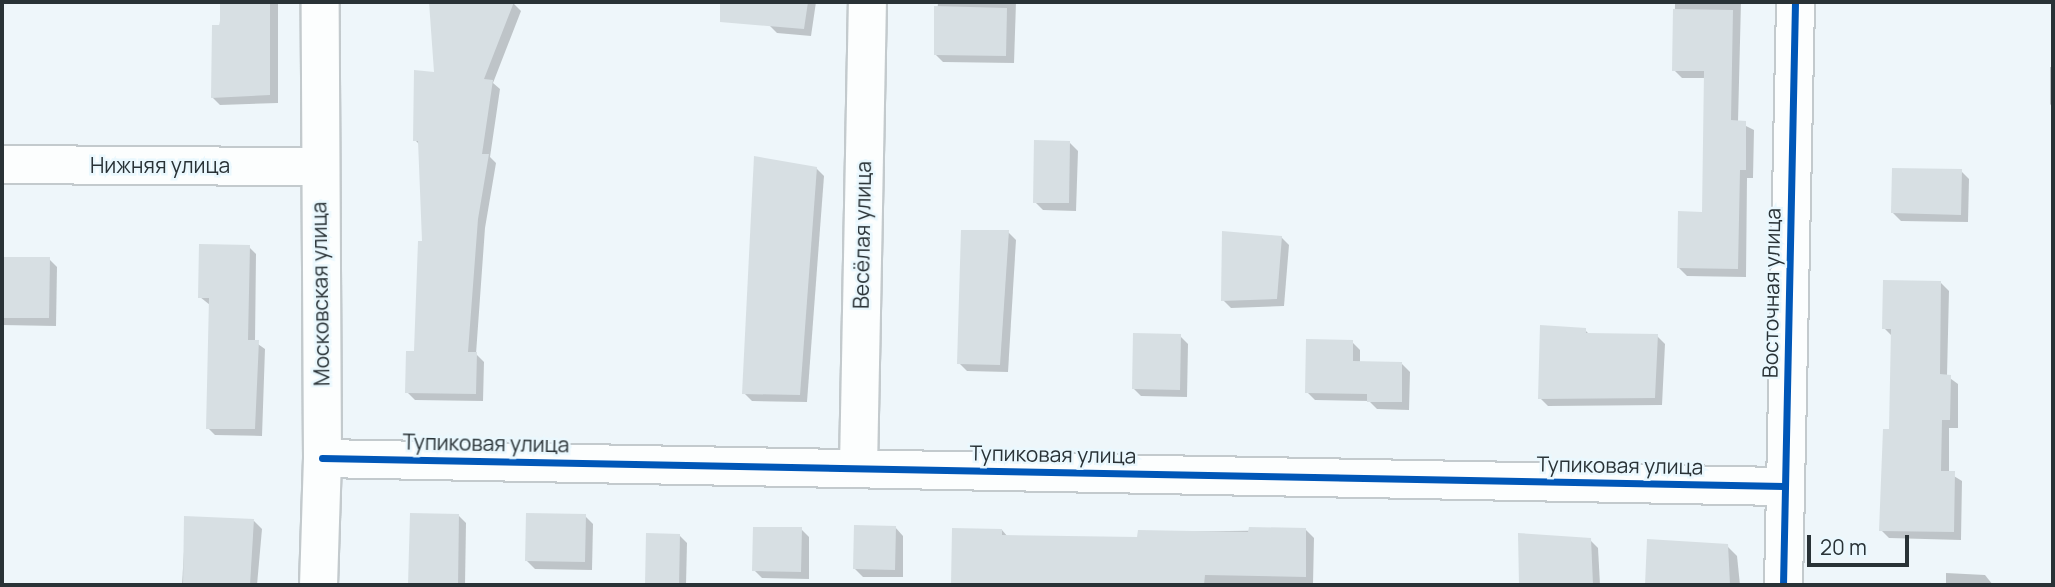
<!DOCTYPE html>
<meta charset="utf-8">
<style>
body{margin:0}
#map{position:relative;width:2055px;height:587px;overflow:hidden;background:#eef6fa;font-family:Manrope,sans-serif}
div>[style]{position:absolute}
.shadow>*{inset:0;background:#0003}
.building>*{inset:0;background:#d7dfe3}
.roads{filter:drop-shadow(2px 0 #c3cacd) drop-shadow(-2px 0 #c3cacd) drop-shadow(0 2px #c3cacd) drop-shadow(0 -2px #c3cacd)}
.minor>*{height:37px;margin:-18.5px;padding:0 18.5px;transform-origin:18.5px;border-radius:18.5px;background:#fcfefe}
.cycleway>*{height:7px;margin:-3.5px;padding:0 3.5px;transform-origin:3.5px;border-radius:3.5px;background:#0057b8}
span{translate:-50% -50%;white-space:nowrap;text-align:center;line-height:1.15;-webkit-text-stroke:5px #eaf8fe;paint-order:stroke}
.street-label{font-size:21px;color:#293236}
.frame{position:absolute;inset:0;border:4px solid #293236;pointer-events:none}
.scale{position:absolute;left:1807px;top:535px;width:102px;height:32px;box-sizing:border-box;border:4px solid #293236;border-top:0;padding-left:9px;font-size:21px;line-height:24px;white-space:nowrap;color:#293236;-webkit-text-stroke:5px #eaf8fe;paint-order:stroke}
</style>
<div id="map">
<div class="shadow">
<i style="clip-path:polygon(222px 2px,278px 2px,278px 103px,220px 105px,212px 97px)"></i>
<i style="clip-path:polygon(430px 2px,501px 2px,513px 3px,521px 11px,493px 83px,500px 89px,490px 157px,496px 163px,485px 228px,476px 354px,484px 362px,483px 401px,415px 400px,407px 392px,416px 353px,424px 243px,420px 145px,415px 140px,435px 74px)"></i>
<i style="clip-path:polygon(769px 2px,816px 2px,811px 36px,777px 33px,769px 25px)"></i>
<i style="clip-path:polygon(938px 2px,1016px 2px,1014px 63px,943px 62px,935px 54px)"></i>
<i style="clip-path:polygon(1675px 2px,1741px 2px,1738px 122px,1754px 130px,1753px 178px,1747px 178px,1746px 277px,1687px 276px,1679px 268px,1703px 214px,1706px 78px,1682px 78px,1674px 70px)"></i>
<i style="clip-path:polygon(2050px 67px,2053px 67px,2053px 108px,2050px 104px)"></i>
<i style="clip-path:polygon(1070px 143px,1078px 151px,1076px 211px,1043px 210px,1035px 202px)"></i>
<i style="clip-path:polygon(816px 168px,824px 176px,807px 402px,752px 401px,744px 393px)"></i>
<i style="clip-path:polygon(1961px 171px,1969px 179px,1968px 222px,1901px 221px,1893px 213px)"></i>
<i style="clip-path:polygon(1008px 232px,1016px 240px,1008px 372px,967px 371px,959px 363px)"></i>
<i style="clip-path:polygon(1281px 237px,1289px 245px,1284px 306px,1231px 308px,1223px 300px)"></i>
<i style="clip-path:polygon(249px 247px,256px 254px,255px 342px,265px 349px,262px 436px,215px 435px,208px 428px,210px 305px,200px 297px)"></i>
<i style="clip-path:polygon(2px 258px,49px 259px,57px 267px,56px 326px,2px 325px)"></i>
<i style="clip-path:polygon(1941px 283px,1949px 291px,1947px 376px,1958px 384px,1958px 428px,1949px 428px,1949px 473px,1962px 481px,1961px 540px,1889px 538px,1881px 530px,1891px 431px,1892px 336px,1884px 328px)"></i>
<i style="clip-path:polygon(1585px 330px,1590px 335px,1657px 336px,1665px 344px,1662px 405px,1548px 406px,1540px 398px)"></i>
<i style="clip-path:polygon(1180px 336px,1188px 344px,1187px 397px,1141px 396px,1133px 388px)"></i>
<i style="clip-path:polygon(1352px 342px,1360px 350px,1360px 363px,1402px 364px,1410px 372px,1409px 410px,1377px 409px,1369px 401px,1315px 400px,1307px 392px)"></i>
<i style="clip-path:polygon(411px 515px,458px 515px,466px 523px,465px 585px,410px 585px)"></i>
<i style="clip-path:polygon(585px 516px,593px 524px,592px 570px,535px 569px,527px 561px)"></i>
<i style="clip-path:polygon(186px 518px,254px 521px,262px 529px,257px 585px,182px 585px)"></i>
<i style="clip-path:polygon(895px 527px,903px 536px,903px 577px,863px 577px,855px 569px)"></i>
<i style="clip-path:polygon(801px 529px,809px 537px,809px 579px,762px 578px,754px 570px)"></i>
<i style="clip-path:polygon(954px 530px,1002px 530px,1008px 537px,1139px 539px,1139px 532px,1306px 530px,1314px 538px,1313px 584px,953px 585px)"></i>
<i style="clip-path:polygon(648px 535px,679px 535px,687px 543px,686px 585px,647px 585px)"></i>
<i style="clip-path:polygon(1520px 535px,1590px 540px,1598px 548px,1600px 585px,1520px 585px)"></i>
<i style="clip-path:polygon(1649px 541px,1727px 546px,1737px 556px,1740px 585px,1646px 585px)"></i>
<i style="clip-path:polygon(1946px 573px,1985px 575px,1993px 585px,1946px 585px)"></i>
</div>
<div class="building">
<i style="clip-path:polygon(220px 2px,270px 2px,270px 95px,211px 98px,212px 25px,220px 25px)"></i>
<i style="clip-path:polygon(429px 2px,514px 2px,484px 79px,493px 80px,482px 154px,489px 154px,478px 219px,468px 352px,477px 352px,476px 394px,405px 393px,406px 351px,414px 351px,418px 241px,422px 241px,418px 141px,413px 141px,414px 70px,434px 72px)"></i>
<i style="clip-path:polygon(720px 2px,808px 2px,804px 29px,720px 22px)"></i>
<i style="clip-path:polygon(934px 6px,1007px 8px,1006px 56px,934px 55px)"></i>
<i style="clip-path:polygon(1673px 9px,1733px 10px,1731px 120px,1746px 121px,1746px 170px,1740px 170px,1738px 269px,1677px 268px,1678px 211px,1702px 212px,1704px 71px,1672px 71px)"></i>
<i style="clip-path:polygon(1034px 140px,1070px 141px,1069px 203px,1033px 203px)"></i>
<i style="clip-path:polygon(754px 156px,817px 167px,800px 395px,742px 394px)"></i>
<i style="clip-path:polygon(1892px 168px,1962px 169px,1961px 215px,1891px 213px)"></i>
<i style="clip-path:polygon(961px 230px,1009px 230px,1000px 365px,957px 364px)"></i>
<i style="clip-path:polygon(1222px 231px,1282px 236px,1277px 299px,1221px 301px)"></i>
<i style="clip-path:polygon(199px 244px,250px 245px,248px 340px,259px 340px,255px 429px,206px 429px,209px 298px,198px 298px)"></i>
<i style="clip-path:polygon(2px 257px,50px 257px,49px 318px,2px 318px)"></i>
<i style="clip-path:polygon(1883px 280px,1941px 281px,1940px 374px,1951px 375px,1950px 420px,1942px 420px,1941px 471px,1955px 471px,1954px 532px,1879px 531px,1883px 429px,1889px 429px,1891px 329px,1882px 329px)"></i>
<i style="clip-path:polygon(1540px 325px,1586px 328px,1586px 333px,1658px 334px,1655px 398px,1538px 399px)"></i>
<i style="clip-path:polygon(1133px 333px,1181px 334px,1180px 390px,1132px 389px)"></i>
<i style="clip-path:polygon(1306px 339px,1353px 340px,1353px 361px,1402px 362px,1402px 402px,1367px 402px,1367px 394px,1305px 393px)"></i>
<i style="clip-path:polygon(410px 513px,459px 514px,458px 585px,408px 585px)"></i>
<i style="clip-path:polygon(526px 513px,586px 514px,585px 562px,525px 561px)"></i>
<i style="clip-path:polygon(184px 516px,254px 519px,250px 585px,183px 585px)"></i>
<i style="clip-path:polygon(854px 525px,896px 526px,895px 570px,853px 569px)"></i>
<i style="clip-path:polygon(753px 527px,802px 527px,801px 572px,752px 571px)"></i>
<i style="clip-path:polygon(1249px 527px,1306px 528px,1306px 577px,1205px 575px,1204px 585px,951px 585px,952px 528px,1002px 529px,1002px 535px,1137px 537px,1138px 530px,1248px 532px)"></i>
<i style="clip-path:polygon(646px 533px,680px 534px,679px 585px,645px 585px)"></i>
<i style="clip-path:polygon(1518px 533px,1591px 538px,1593px 585px,1519px 585px)"></i>
<i style="clip-path:polygon(1647px 539px,1728px 544px,1730px 585px,1645px 585px)"></i>
</div>
<div class="roads">
<div class="minor">
<i style="left:2px;top:164px;width:316px;rotate:0.4deg"></i>
<i style="left:322px;top:458px;width:1462px;rotate:1.1deg"></i>
<i style="left:858px;top:467px;width:465px;rotate:-88.9deg"></i>
<i style="left:318px;top:585px;width:127px;rotate:-88.2deg"></i>
<i style="left:322px;top:458px;width:456px;rotate:-90.3deg"></i>
<i style="left:1783px;top:585px;width:583px;rotate:-88.82deg"></i>
</div>
</div>
<div class="cycleway">
<i style="left:322px;top:458px;width:1462px;rotate:1.1deg"></i>
<i style="left:1783px;top:585px;width:583px;rotate:-88.82deg"></i>
</div>
<div class="street-label">
<span style="left:160px;top:165px">Нижняя улица</span>
<span style="left:862px;top:235px;rotate:-89deg">Весёлая улица</span>
<span style="left:1771px;top:293px;rotate:-89deg">Восточная улица</span>
<span style="left:320px;top:294px;rotate:-91deg">Московская улица</span>
<span style="left:486px;top:443px;rotate:1deg">Тупиковая улица</span>
<span style="left:1053px;top:454px;rotate:1deg">Тупиковая улица</span>
<span style="left:1620px;top:465px;rotate:1deg">Тупиковая улица</span>
</div>
<div class="frame"></div>
<div class="scale">20 m</div>
</div>
